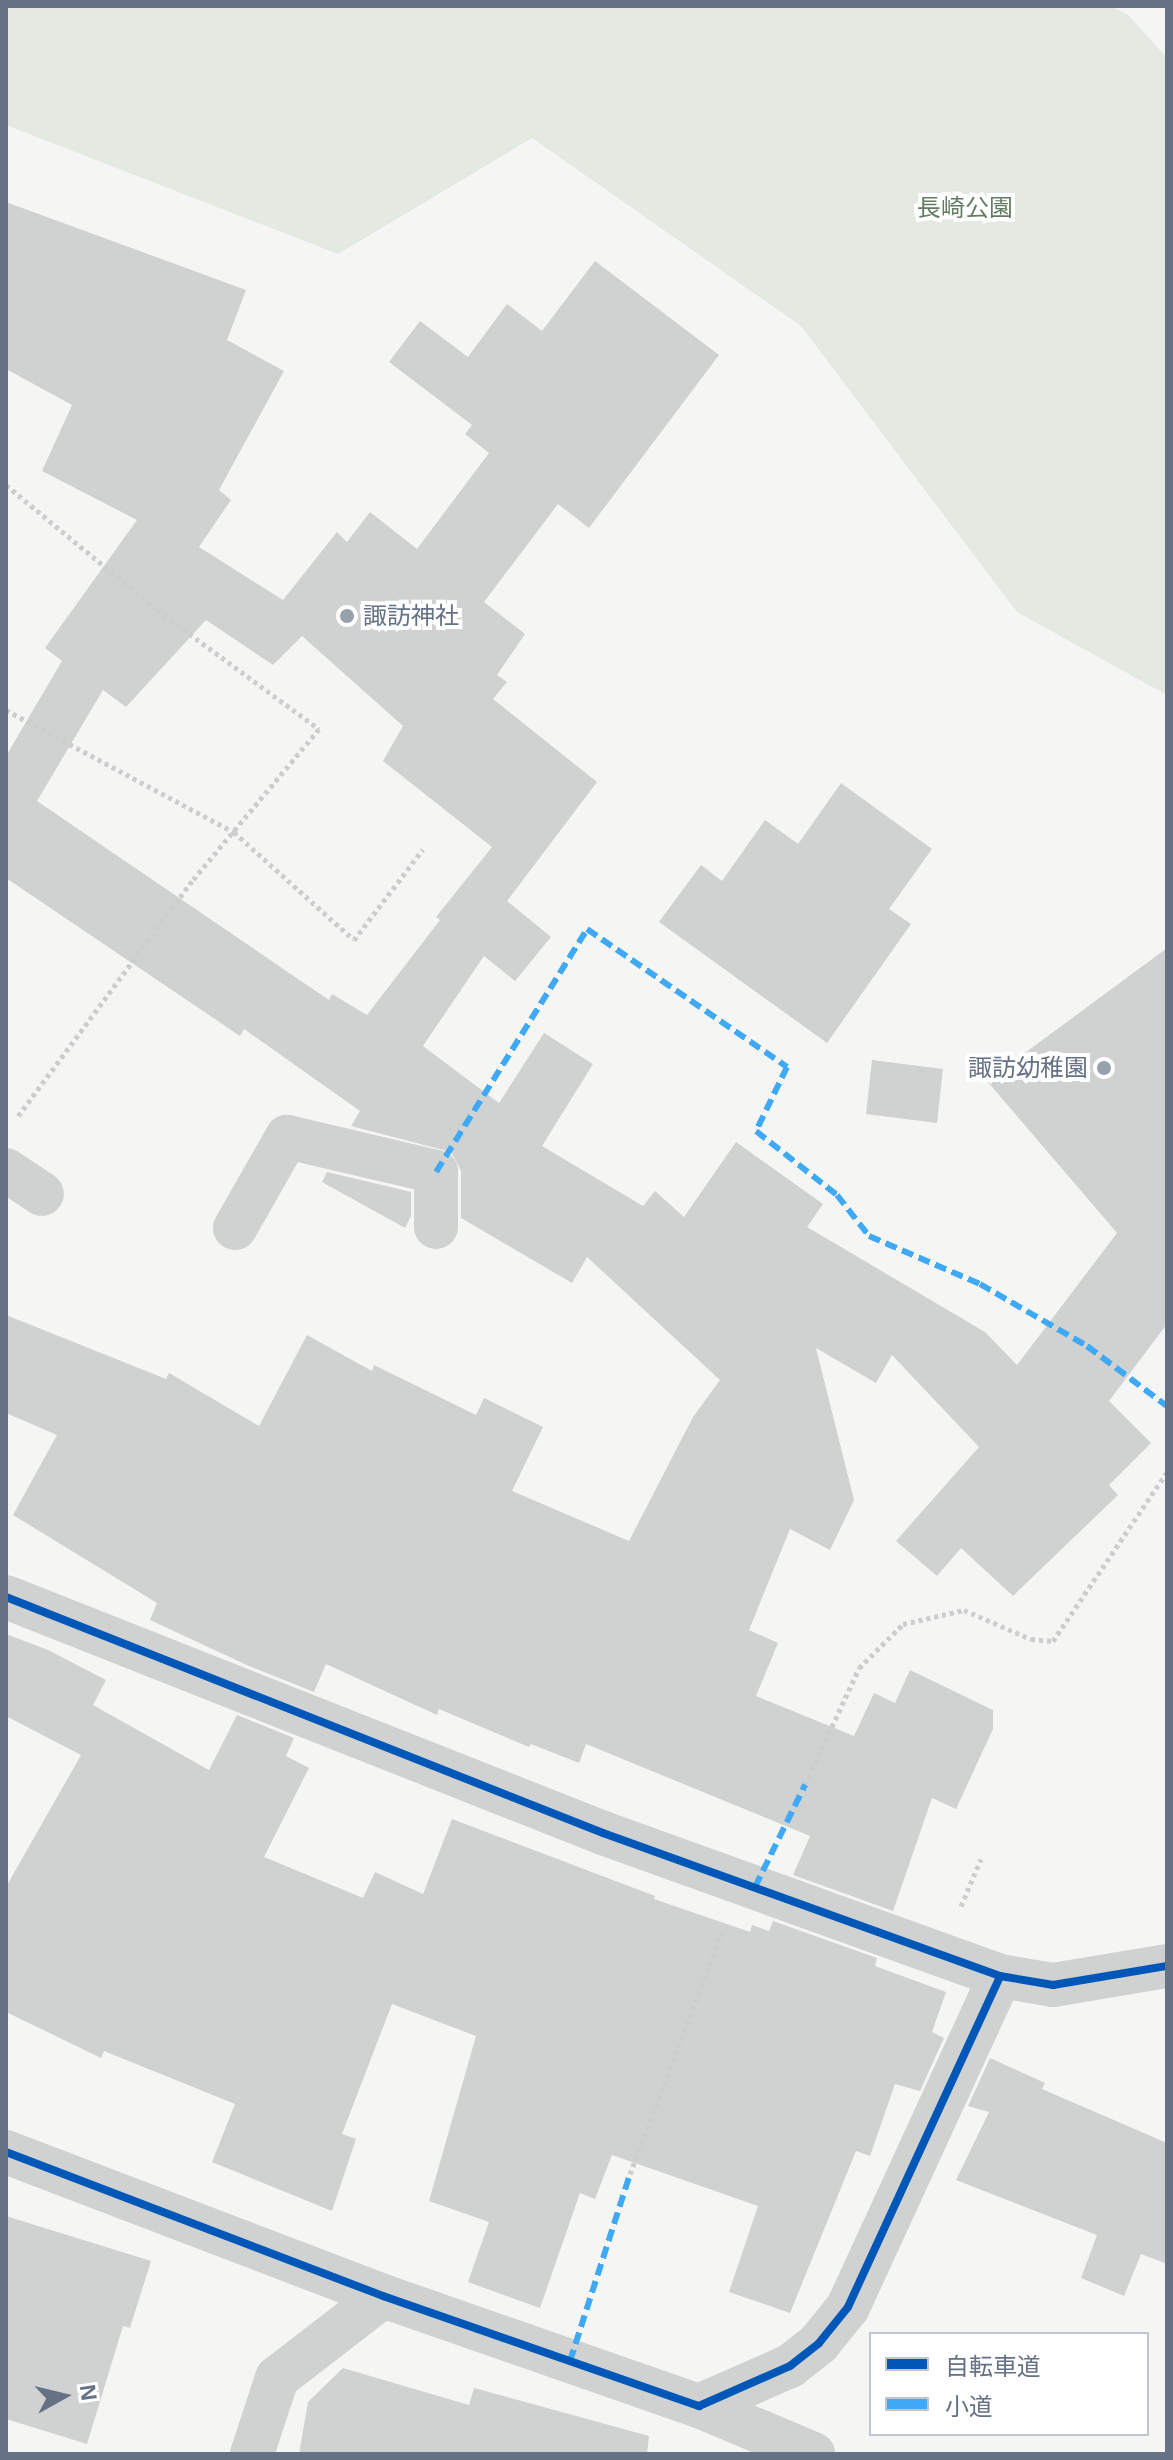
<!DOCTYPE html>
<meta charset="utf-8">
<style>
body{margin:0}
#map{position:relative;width:1173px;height:2460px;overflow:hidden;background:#f5f6f4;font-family:Helvetica,"Noto Sans JP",sans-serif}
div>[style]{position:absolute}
.green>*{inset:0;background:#e4e9e2}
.building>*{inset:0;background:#d0d1d1}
.path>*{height:5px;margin-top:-2.5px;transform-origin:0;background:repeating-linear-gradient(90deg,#cccdce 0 4px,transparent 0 8px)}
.minor>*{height:44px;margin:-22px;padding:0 22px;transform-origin:22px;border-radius:22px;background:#d0d1d1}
.quiet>*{height:6px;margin-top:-3px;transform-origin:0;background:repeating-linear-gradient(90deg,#3fa9f5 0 12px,transparent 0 18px)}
.cycleway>*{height:8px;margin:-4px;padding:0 4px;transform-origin:4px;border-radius:4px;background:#0057b8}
.dots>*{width:22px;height:22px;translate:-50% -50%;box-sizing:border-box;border:4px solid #fff;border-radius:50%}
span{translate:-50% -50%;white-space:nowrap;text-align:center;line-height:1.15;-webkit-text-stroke:8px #fff;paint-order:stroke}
.park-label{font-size:24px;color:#657c64}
.poi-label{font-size:24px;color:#657185}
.left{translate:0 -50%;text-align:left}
.right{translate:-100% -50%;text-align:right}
.frame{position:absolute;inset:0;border:8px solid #657185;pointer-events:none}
.legend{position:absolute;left:869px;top:2332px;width:280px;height:104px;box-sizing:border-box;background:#fff;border:2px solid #c1c6ce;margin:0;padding:10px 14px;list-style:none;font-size:24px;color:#657185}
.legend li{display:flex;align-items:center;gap:16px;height:40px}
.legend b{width:40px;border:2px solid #c1c6ce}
.north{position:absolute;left:24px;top:2356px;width:80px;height:80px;-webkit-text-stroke:6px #fff;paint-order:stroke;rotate:82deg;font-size:22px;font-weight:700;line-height:32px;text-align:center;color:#657185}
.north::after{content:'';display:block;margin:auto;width:28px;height:36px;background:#657185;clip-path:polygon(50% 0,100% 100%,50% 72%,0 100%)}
</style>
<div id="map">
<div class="green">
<i style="clip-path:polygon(6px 6px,1111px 6px,1128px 15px,1167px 58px,1167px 695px,1017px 612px,801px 326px,532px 138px,338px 254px,6px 125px)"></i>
</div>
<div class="building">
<i style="clip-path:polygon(evenodd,6px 202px,246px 290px,227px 340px,284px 371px,219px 490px,231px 500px,199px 547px,283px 600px,337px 532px,347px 542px,370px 512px,417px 549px,489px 453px,465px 434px,472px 425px,389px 362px,420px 321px,468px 357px,507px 304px,542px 331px,595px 261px,719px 355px,589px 528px,558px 504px,484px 602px,525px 634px,497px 675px,507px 682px,493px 699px,597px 782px,507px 901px,551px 937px,515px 981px,484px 956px,423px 1046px,499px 1103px,544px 1033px,593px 1064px,542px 1146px,643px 1206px,655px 1191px,684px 1217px,736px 1142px,823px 1204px,807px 1227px,985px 1332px,1017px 1365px,1117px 1233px,987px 1081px,1167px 948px,1167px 1324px,1109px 1401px,1151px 1443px,1109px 1485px,1118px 1495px,1013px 1596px,961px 1548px,937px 1576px,896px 1541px,979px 1447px,892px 1355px,876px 1383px,816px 1348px,854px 1500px,830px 1550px,790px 1529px,749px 1630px,778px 1643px,756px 1696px,854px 1736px,874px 1693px,895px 1703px,910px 1670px,993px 1710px,993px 1729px,956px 1809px,932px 1798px,893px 1911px,793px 1875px,810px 1836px,586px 1744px,579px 1763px,531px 1744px,529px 1747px,439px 1709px,437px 1715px,326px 1664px,314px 1692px,249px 1666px,150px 1620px,157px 1603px,13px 1515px,57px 1435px,6px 1413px,6px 1315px,166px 1379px,169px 1373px,259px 1426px,307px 1335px,372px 1371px,374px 1365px,476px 1415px,484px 1398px,543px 1427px,512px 1491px,629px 1541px,693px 1417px,720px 1380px,587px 1257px,572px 1283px,461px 1218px,461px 1171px,451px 1152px,351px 1126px,360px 1111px,244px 1029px,240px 1036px,6px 878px,6px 756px,62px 661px,45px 648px,137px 520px,42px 471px,72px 405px,6px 369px,6px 202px,206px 620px,273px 665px,302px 636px,403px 726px,383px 761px,492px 847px,436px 917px,440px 920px,367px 1015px,332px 994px,329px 1000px,37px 801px,103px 690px,126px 707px,206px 620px)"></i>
<i style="clip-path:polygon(841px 783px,932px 849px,889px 909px,911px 924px,827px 1043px,659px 922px,701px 865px,722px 881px,765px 820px,798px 844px)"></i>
<i style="clip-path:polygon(872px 1060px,943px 1069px,937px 1123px,866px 1114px)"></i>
<i style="clip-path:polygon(327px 1172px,411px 1192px,411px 1216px,405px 1228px,322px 1182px)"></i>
<i style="clip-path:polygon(6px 1634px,48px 1650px,106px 1680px,93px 1705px,209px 1770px,237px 1715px,294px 1738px,286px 1756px,309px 1768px,264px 1857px,363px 1898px,375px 1872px,423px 1894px,452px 1819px,655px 1896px,654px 1899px,750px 1932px,752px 1925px,769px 1931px,773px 1921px,877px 1958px,875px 1966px,946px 1992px,932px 2032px,944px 2038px,920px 2091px,895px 2084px,870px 2156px,856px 2151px,790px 2313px,729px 2292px,758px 2206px,612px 2155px,595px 2199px,580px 2193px,540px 2308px,468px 2282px,489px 2222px,429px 2201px,476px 2036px,392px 2004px,342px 2134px,356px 2139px,332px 2211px,212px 2162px,235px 2104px,104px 2051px,101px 2058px,6px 2012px,6px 1887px,81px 1755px,6px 1716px)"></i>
<i style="clip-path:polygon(990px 2058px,1045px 2083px,1042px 2089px,1167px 2143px,1167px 2264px,1141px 2254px,1124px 2296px,1081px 2278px,1097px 2235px,956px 2180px,989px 2112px,968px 2106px)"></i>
<i style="clip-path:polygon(6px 2216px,151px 2261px,130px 2328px,123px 2326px,87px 2444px,6px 2419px)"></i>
<i style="clip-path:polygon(343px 2368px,469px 2405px,474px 2388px,649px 2436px,647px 2454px,299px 2454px,308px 2402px)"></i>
</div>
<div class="path">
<i style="left:6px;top:485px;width:196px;rotate:39.6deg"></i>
<i style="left:157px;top:610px;width:201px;rotate:36.3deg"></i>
<i style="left:319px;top:729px;width:198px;rotate:129.9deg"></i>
<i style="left:192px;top:881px;width:292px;rotate:126.5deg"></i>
<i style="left:6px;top:710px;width:259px;rotate:28.2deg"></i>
<i style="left:234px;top:832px;width:161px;rotate:42deg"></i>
<i style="left:354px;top:940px;width:114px;rotate:-52.8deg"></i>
<i style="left:805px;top:1785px;width:129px;rotate:-65.2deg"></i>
<i style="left:859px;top:1668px;width:62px;rotate:-45deg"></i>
<i style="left:903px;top:1624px;width:63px;rotate:-12.9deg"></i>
<i style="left:964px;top:1610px;width:73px;rotate:23.4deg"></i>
<i style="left:1031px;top:1639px;width:22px;rotate:5deg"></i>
<i style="left:1053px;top:1641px;width:204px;rotate:-56deg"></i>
<i style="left:961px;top:1906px;width:51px;rotate:-66.9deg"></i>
<i style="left:630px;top:2174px;width:259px;rotate:-69.2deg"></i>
</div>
<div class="minor">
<i style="left:6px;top:1170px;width:43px;rotate:33.7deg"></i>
<i style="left:235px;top:1228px;width:105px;rotate:-60.3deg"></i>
<i style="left:287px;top:1137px;width:153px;rotate:13.2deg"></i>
<i style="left:436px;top:1172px;width:55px;rotate:90deg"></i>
<i style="left:6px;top:1597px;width:642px;rotate:21.57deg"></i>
<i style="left:603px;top:1833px;width:422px;rotate:19.8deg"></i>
<i style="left:1000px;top:1976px;width:54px;rotate:9.6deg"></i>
<i style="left:1053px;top:1985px;width:116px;rotate:-9.5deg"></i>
<i style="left:6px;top:2152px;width:404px;rotate:20.9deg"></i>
<i style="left:383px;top:2296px;width:335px;rotate:19.2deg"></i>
<i style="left:699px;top:2406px;width:99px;rotate:-23.7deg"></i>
<i style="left:790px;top:2366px;width:37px;rotate:-38deg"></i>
<i style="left:819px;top:2343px;width:46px;rotate:-51.1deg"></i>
<i style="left:848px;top:2307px;width:364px;rotate:-65.3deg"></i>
<i style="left:699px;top:2406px;width:124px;rotate:22.8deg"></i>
<i style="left:252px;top:2454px;width:80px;rotate:-71.8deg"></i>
<i style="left:277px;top:2378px;width:134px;rotate:-37.7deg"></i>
</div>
<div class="quiet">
<i style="left:436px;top:1172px;width:286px;rotate:-58.1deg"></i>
<i style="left:587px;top:929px;width:243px;rotate:34.6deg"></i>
<i style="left:787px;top:1067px;width:71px;rotate:115.8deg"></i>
<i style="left:756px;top:1131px;width:103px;rotate:38.3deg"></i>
<i style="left:837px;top:1195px;width:52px;rotate:52deg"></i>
<i style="left:869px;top:1236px;width:121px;rotate:23.4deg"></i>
<i style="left:980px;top:1284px;width:124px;rotate:30.1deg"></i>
<i style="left:1087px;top:1346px;width:100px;rotate:36.9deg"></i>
<i style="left:755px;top:1887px;width:114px;rotate:-63.9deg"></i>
<i style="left:570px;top:2361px;width:196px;rotate:-72.2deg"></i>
</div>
<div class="cycleway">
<i style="left:6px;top:1597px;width:642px;rotate:21.57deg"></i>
<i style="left:603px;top:1833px;width:422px;rotate:19.8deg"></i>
<i style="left:1000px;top:1976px;width:54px;rotate:9.6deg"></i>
<i style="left:1053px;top:1985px;width:116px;rotate:-9.5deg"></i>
<i style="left:6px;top:2152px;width:404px;rotate:20.9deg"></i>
<i style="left:383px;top:2296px;width:335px;rotate:19.2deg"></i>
<i style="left:699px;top:2406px;width:99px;rotate:-23.7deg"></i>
<i style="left:790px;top:2366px;width:37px;rotate:-38deg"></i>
<i style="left:819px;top:2343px;width:46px;rotate:-51.1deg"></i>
<i style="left:848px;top:2307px;width:364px;rotate:-65.3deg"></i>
</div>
<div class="dots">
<i style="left:347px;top:616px;background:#97a0ac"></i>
<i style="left:1104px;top:1068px;background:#97a0ac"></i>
</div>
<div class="park-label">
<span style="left:965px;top:208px">長崎公園</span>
</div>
<div class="poi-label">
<span class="left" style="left:363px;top:616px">諏訪神社</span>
<span class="right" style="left:1088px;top:1068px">諏訪幼稚園</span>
</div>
<div class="frame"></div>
<ul class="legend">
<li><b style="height:10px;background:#0057b8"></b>自転車道</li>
<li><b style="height:10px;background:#3fa9f5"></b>小道</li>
</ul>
<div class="north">N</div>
</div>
